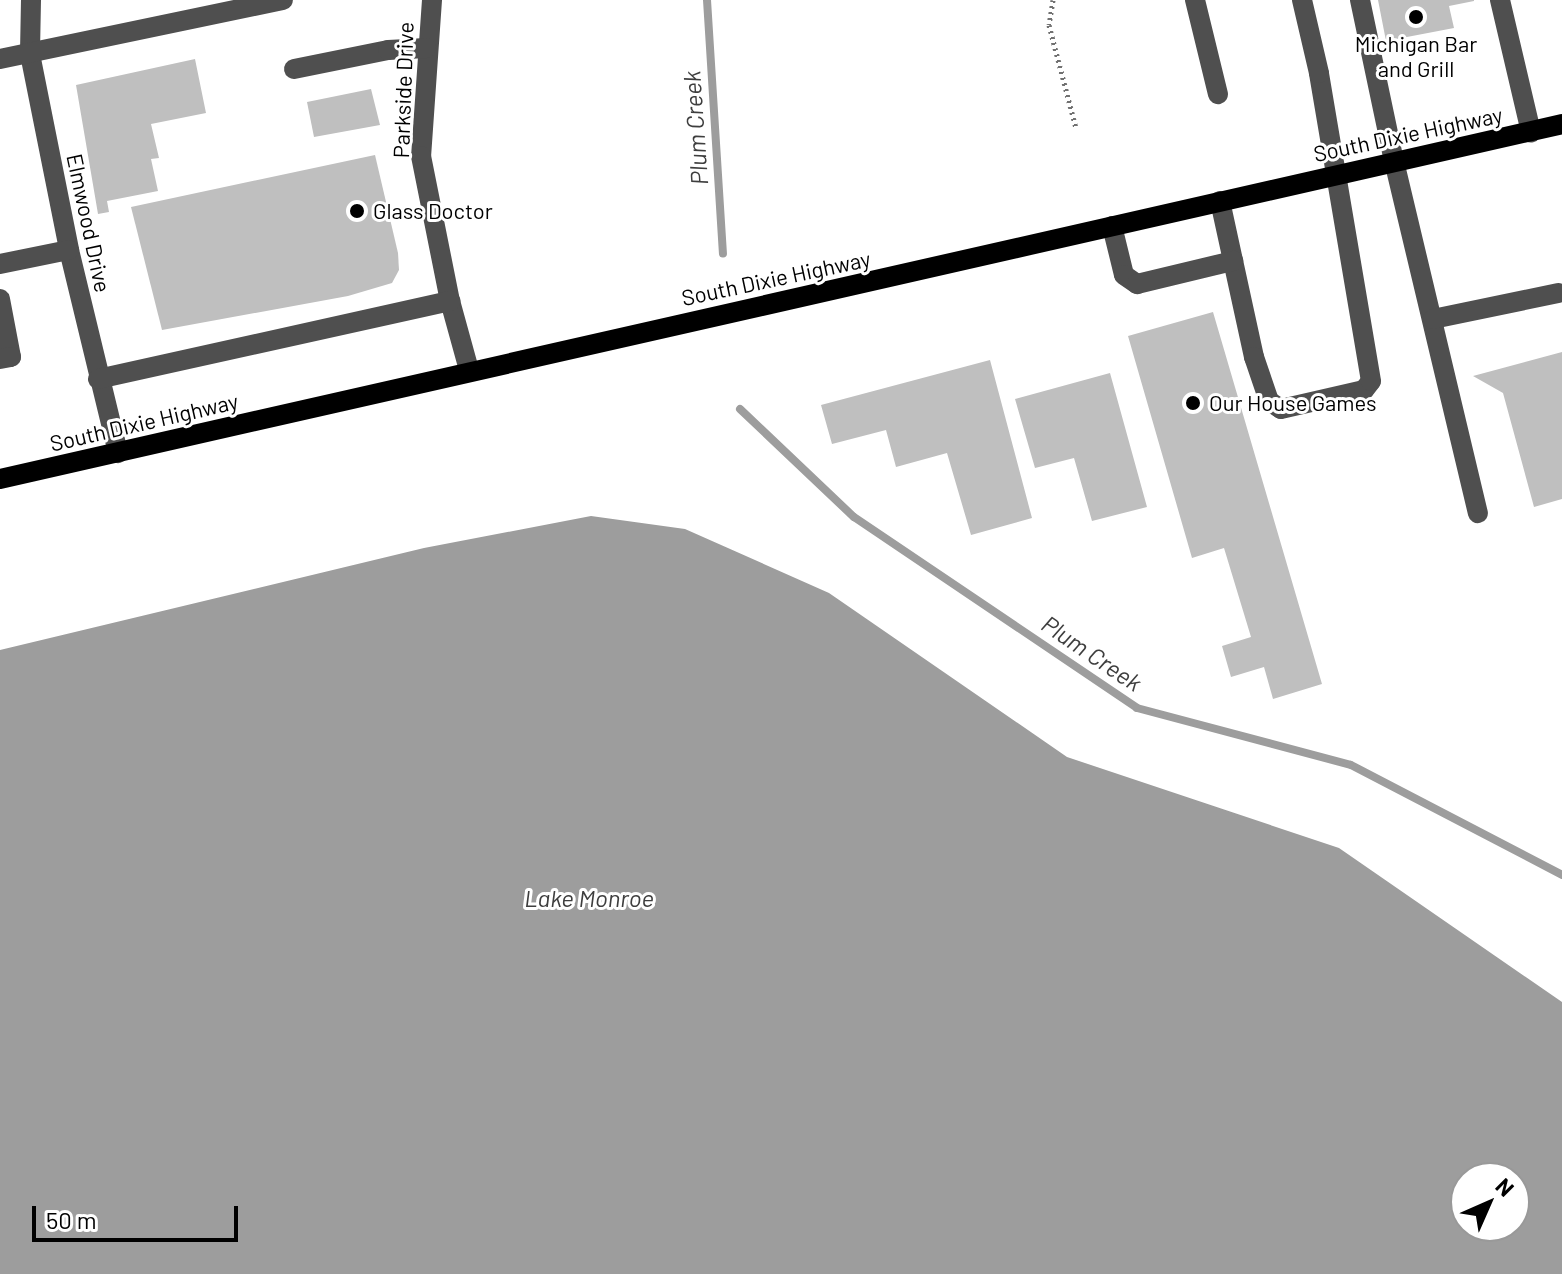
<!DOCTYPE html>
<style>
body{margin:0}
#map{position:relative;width:1562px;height:1274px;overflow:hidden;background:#fff;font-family:Barlow,sans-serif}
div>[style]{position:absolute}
.water>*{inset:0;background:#9d9d9d}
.stream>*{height:8px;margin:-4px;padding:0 4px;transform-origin:4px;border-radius:4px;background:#9d9d9d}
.building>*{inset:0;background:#bfbfbf}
.path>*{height:5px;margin-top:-2.5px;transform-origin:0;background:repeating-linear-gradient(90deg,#717171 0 2px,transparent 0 6px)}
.minor>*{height:20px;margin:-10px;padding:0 10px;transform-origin:10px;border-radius:10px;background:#4f4f4f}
.major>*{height:20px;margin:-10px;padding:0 10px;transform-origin:10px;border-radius:10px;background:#000}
.dots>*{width:22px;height:22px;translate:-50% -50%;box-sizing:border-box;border:4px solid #fff;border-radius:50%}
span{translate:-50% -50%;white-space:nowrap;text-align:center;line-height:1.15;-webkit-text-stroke:6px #fff;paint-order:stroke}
.poi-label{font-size:22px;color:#000}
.left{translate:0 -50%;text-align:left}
.street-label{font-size:22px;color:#000}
.water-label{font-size:24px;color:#3e3e3e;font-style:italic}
.north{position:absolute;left:1450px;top:1162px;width:80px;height:80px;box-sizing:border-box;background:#fff;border:2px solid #999;border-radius:50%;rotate:45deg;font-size:22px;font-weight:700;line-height:32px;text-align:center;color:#000}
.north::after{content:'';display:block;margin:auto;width:28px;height:36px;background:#000;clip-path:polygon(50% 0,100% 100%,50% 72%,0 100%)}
.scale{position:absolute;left:32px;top:1206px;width:206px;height:36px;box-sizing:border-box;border:4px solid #000;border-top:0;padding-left:10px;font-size:24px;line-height:28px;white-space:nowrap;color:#000;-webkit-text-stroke:6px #fff;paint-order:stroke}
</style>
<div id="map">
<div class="water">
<i style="clip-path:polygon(evenodd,591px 516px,685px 529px,829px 593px,1067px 757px,1339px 848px,1562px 1002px,1562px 1274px,0 1274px,0 650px,424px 548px,591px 516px,1466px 1178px,1514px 1178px,1514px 1226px,1466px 1226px,1466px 1178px)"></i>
</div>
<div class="stream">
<i style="left:707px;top:0;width:254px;rotate:86.4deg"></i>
<i style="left:740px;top:409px;width:157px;rotate:43.5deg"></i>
<i style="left:854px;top:517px;width:341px;rotate:34deg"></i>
<i style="left:1137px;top:708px;width:221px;rotate:14.9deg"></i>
<i style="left:1351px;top:765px;width:238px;rotate:27.5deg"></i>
</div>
<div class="building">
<i style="clip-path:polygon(1378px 0,1474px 0,1474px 1px,1449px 6px,1454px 28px,1386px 41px)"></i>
<i style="clip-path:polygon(195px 59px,206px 113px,151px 124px,159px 158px,151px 159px,158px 191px,107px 201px,109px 212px,98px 214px,76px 85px)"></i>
<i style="clip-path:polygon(371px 89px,380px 125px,314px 137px,307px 102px)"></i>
<i style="clip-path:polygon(375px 155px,398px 253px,399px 270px,392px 283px,348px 296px,162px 330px,131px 207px)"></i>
<i style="clip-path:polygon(1213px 312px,1322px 684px,1273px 699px,1264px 667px,1231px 677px,1222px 646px,1251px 637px,1224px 548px,1192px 558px,1128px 336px)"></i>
<i style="clip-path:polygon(1562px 352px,1562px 499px,1534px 507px,1503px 393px,1473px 376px)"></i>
<i style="clip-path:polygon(990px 360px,1032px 518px,971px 535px,947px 453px,896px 467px,886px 430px,832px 444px,821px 405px)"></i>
<i style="clip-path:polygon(1110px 373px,1147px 507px,1092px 521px,1074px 458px,1035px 468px,1015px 399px)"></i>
</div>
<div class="path">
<i style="left:1053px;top:0;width:25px;rotate:99deg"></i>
<i style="left:1049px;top:25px;width:106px;rotate:75.3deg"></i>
</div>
<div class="minor">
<i style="left:31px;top:0;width:54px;rotate:91.1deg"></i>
<i style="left:30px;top:54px;width:200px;rotate:78.7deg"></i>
<i style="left:69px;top:250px;width:209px;rotate:76.4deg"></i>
<i style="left:432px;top:0;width:156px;rotate:94deg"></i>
<i style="left:421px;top:156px;width:148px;rotate:78.7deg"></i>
<i style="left:450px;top:301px;width:72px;rotate:74.6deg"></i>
<i style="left:1195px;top:0;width:97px;rotate:76.3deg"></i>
<i style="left:1360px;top:0;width:165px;rotate:78.1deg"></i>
<i style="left:1394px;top:161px;width:362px;rotate:76.6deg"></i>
<i style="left:1500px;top:0;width:136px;rotate:76.8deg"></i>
<i style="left:0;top:59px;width:289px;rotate:-11.8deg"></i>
<i style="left:294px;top:69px;width:96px;rotate:-11.4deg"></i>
<i style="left:388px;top:50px;width:38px;rotate:-3deg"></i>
<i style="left:1220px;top:201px;width:160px;rotate:77.7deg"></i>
<i style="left:1254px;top:357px;width:46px;rotate:71.2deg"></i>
<i style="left:1269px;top:401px;width:14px;rotate:34deg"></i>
<i style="left:1281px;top:409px;width:85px;rotate:-12.9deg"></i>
<i style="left:1364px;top:390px;width:11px;rotate:-52deg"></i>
<i style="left:1371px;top:381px;width:312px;rotate:-99.6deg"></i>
<i style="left:1319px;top:73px;width:75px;rotate:-103.1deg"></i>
<i style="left:1112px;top:226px;width:50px;rotate:76.2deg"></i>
<i style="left:1124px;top:275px;width:16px;rotate:35deg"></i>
<i style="left:1137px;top:284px;width:99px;rotate:-13.5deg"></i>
<i style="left:0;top:264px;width:70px;rotate:-11.5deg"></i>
<i style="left:0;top:299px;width:59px;rotate:79.3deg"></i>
<i style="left:11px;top:357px;width:11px;rotate:170deg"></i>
<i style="left:1433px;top:319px;width:128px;rotate:-11.7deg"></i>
<i style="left:98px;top:379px;width:361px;rotate:-12.5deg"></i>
</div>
<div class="major">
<i style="left:0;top:479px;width:1602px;rotate:-12.8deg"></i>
</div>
<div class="dots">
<i style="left:1416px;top:17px;background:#000"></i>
<i style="left:357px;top:211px;background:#000"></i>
<i style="left:1193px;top:403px;background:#000"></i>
</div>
<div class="poi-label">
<span style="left:1416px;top:56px">Michigan Bar<br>and Grill</span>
<span class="left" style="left:373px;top:211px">Glass Doctor</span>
<span class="left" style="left:1209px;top:403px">Our House Games</span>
</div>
<div class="street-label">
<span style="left:403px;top:90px;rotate:-88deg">Parkside Drive</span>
<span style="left:1408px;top:134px;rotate:-12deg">South Dixie Highway</span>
<span style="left:89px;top:223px;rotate:78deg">Elmwood Drive</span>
<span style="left:776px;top:278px;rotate:-12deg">South Dixie Highway</span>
<span style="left:144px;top:422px;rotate:-13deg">South Dixie Highway</span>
</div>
<div class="water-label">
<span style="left:695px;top:128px;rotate:-94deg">Plum Creek</span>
<span style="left:1092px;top:653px;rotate:34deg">Plum Creek</span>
<span style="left:589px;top:898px">Lake Monroe</span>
</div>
<div class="north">N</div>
<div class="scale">50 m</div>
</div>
